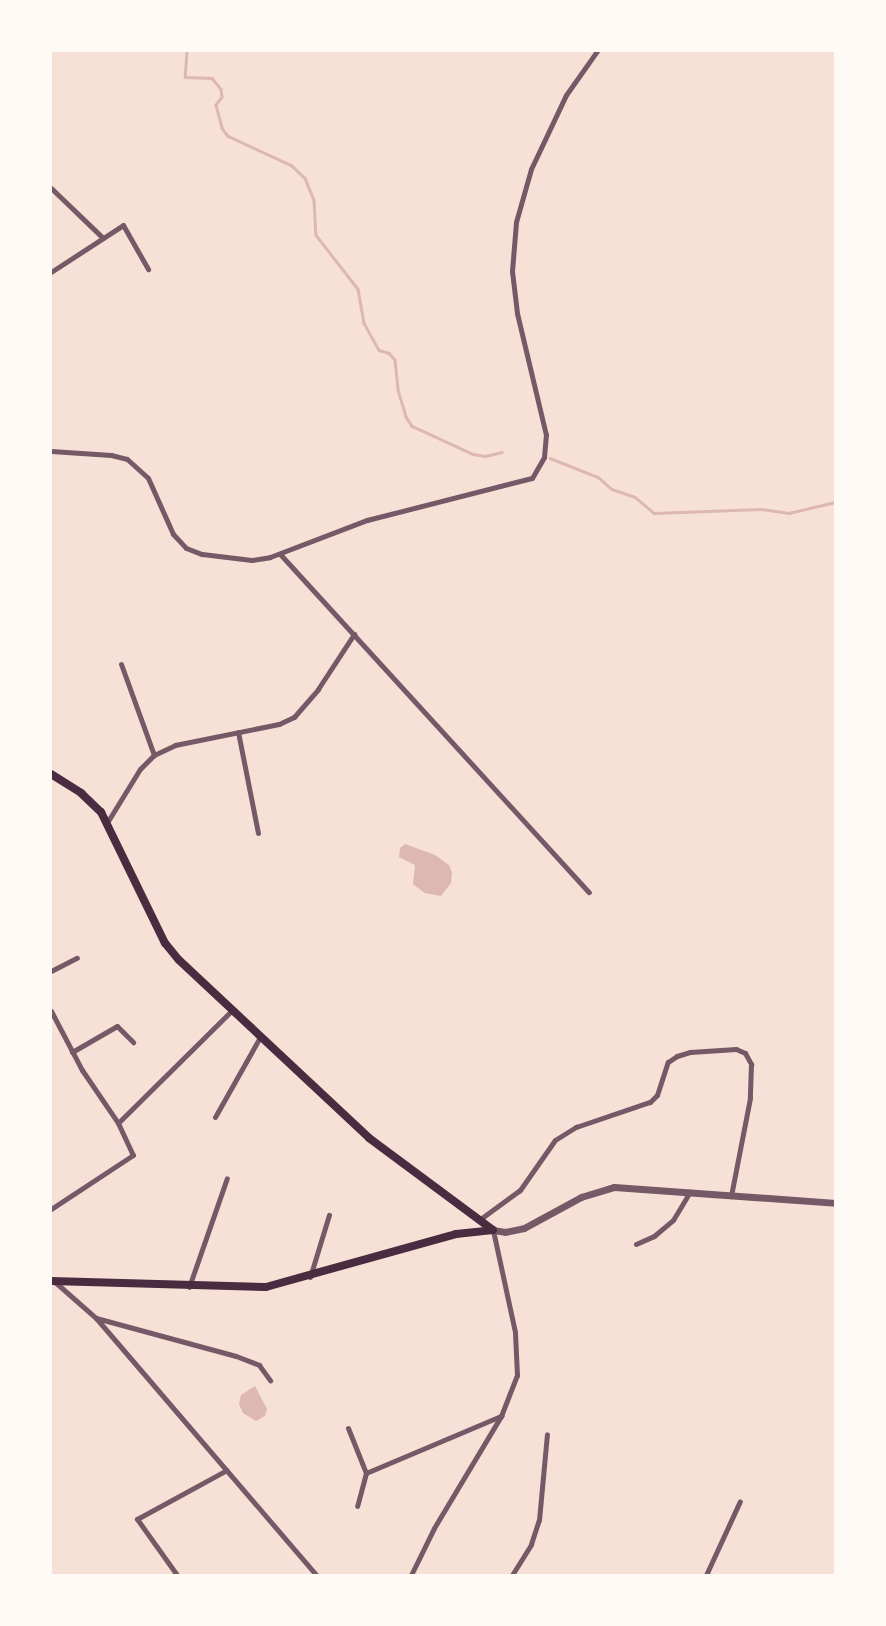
<!DOCTYPE html>
<style>
body{margin:0}
#map{position:relative;width:886px;height:1626px;overflow:hidden;background:#f7e1d7;font-family:Ubuntu,sans-serif}
div>[style]{position:absolute}
.water>*{inset:0;background:#dcb8b0}
.stream>*{height:2.5px;margin:-1.25px;padding:0 1.25px;transform-origin:1.25px;border-radius:1.25px;background:#dcb8b0}
.minor>*{height:5px;margin:-2.5px;padding:0 2.5px;transform-origin:2.5px;border-radius:2.5px;background:#755966}
.tertiary>*{height:7px;margin:-3.5px;padding:0 3.5px;transform-origin:3.5px;border-radius:3.5px;background:#755966}
.secondary>*{height:8px;margin:-4px;padding:0 4px;transform-origin:4px;border-radius:4px;background:#4a2c40}
span{translate:-50% -50%;white-space:nowrap;text-align:center;line-height:1.15;-webkit-text-stroke:5px #fffaf5;paint-order:stroke}
.frame{position:absolute;inset:0;border:52px solid #fffaf5;pointer-events:none}
</style>
<div id="map">
<div class="water">
<i style="clip-path:polygon(405px 844px,435px 855px,449px 865px,452px 872px,451px 883px,441px 896px,425px 893px,413px 884px,415px 865px,399px 857px,400px 848px)"></i>
<i style="clip-path:polygon(255px 1386px,267px 1409px,265px 1416px,256px 1421px,243px 1413px,239px 1404px,241px 1395px)"></i>
</div>
<div class="stream">
<i style="left:187px;top:51px;width:26px;rotate:94deg"></i>
<i style="left:185px;top:77px;width:27px;rotate:2deg"></i>
<i style="left:212px;top:78px;width:14px;rotate:51deg"></i>
<i style="left:221px;top:89px;width:8px;rotate:83deg"></i>
<i style="left:222px;top:97px;width:10px;rotate:127deg"></i>
<i style="left:216px;top:105px;width:24px;rotate:75deg"></i>
<i style="left:222px;top:128px;width:10px;rotate:53deg"></i>
<i style="left:228px;top:136px;width:69px;rotate:24.7deg"></i>
<i style="left:291px;top:165px;width:19px;rotate:43deg"></i>
<i style="left:305px;top:178px;width:24px;rotate:68deg"></i>
<i style="left:314px;top:200px;width:35px;rotate:87deg"></i>
<i style="left:316px;top:235px;width:68px;rotate:52.1deg"></i>
<i style="left:358px;top:289px;width:35px;rotate:80deg"></i>
<i style="left:364px;top:323px;width:31px;rotate:61deg"></i>
<i style="left:379px;top:350px;width:10px;rotate:17deg"></i>
<i style="left:389px;top:353px;width:9px;rotate:49deg"></i>
<i style="left:395px;top:360px;width:30px;rotate:84deg"></i>
<i style="left:398px;top:390px;width:28px;rotate:73deg"></i>
<i style="left:406px;top:417px;width:11px;rotate:56deg"></i>
<i style="left:412px;top:426px;width:67px;rotate:24.7deg"></i>
<i style="left:473px;top:454px;width:12px;rotate:9deg"></i>
<i style="left:485px;top:456px;width:17px;rotate:-13deg"></i>
<i style="left:550px;top:458px;width:52px;rotate:21.6deg"></i>
<i style="left:598px;top:477px;width:18px;rotate:41deg"></i>
<i style="left:612px;top:489px;width:24px;rotate:19deg"></i>
<i style="left:635px;top:497px;width:25px;rotate:40deg"></i>
<i style="left:654px;top:513px;width:107px;rotate:-2.1deg"></i>
<i style="left:761px;top:509px;width:28px;rotate:8deg"></i>
<i style="left:789px;top:513px;width:47px;rotate:-13.4deg"></i>
</div>
<div class="minor">
<i style="left:51px;top:188px;width:72px;rotate:43.9deg"></i>
<i style="left:51px;top:272px;width:86px;rotate:-33.1deg"></i>
<i style="left:123px;top:225px;width:51px;rotate:60.4deg"></i>
<i style="left:51px;top:451px;width:60px;rotate:3.8deg"></i>
<i style="left:111px;top:455px;width:16px;rotate:14deg"></i>
<i style="left:127px;top:459px;width:28px;rotate:42deg"></i>
<i style="left:148px;top:478px;width:61px;rotate:65.9deg"></i>
<i style="left:173px;top:534px;width:19px;rotate:47deg"></i>
<i style="left:186px;top:548px;width:17px;rotate:21deg"></i>
<i style="left:202px;top:554px;width:50px;rotate:6.8deg"></i>
<i style="left:252px;top:560px;width:18px;rotate:-9deg"></i>
<i style="left:270px;top:557px;width:104px;rotate:-20.9deg"></i>
<i style="left:367px;top:520px;width:170px;rotate:-14.3deg"></i>
<i style="left:532px;top:478px;width:24px;rotate:-60deg"></i>
<i style="left:544px;top:457px;width:22px;rotate:-85deg"></i>
<i style="left:546px;top:435px;width:125px;rotate:-103.4deg"></i>
<i style="left:517px;top:313px;width:42px;rotate:-96.8deg"></i>
<i style="left:512px;top:271px;width:49px;rotate:-85.3deg"></i>
<i style="left:516px;top:222px;width:55px;rotate:-74.2deg"></i>
<i style="left:531px;top:169px;width:82px;rotate:-64.7deg"></i>
<i style="left:566px;top:95px;width:54px;rotate:-54.8deg"></i>
<i style="left:280px;top:554px;width:458px;rotate:47.6deg"></i>
<i style="left:121px;top:664px;width:97px;rotate:70.1deg"></i>
<i style="left:238px;top:732px;width:103px;rotate:78.8deg"></i>
<i style="left:108px;top:821px;width:61px;rotate:-58.4deg"></i>
<i style="left:140px;top:769px;width:20px;rotate:-45deg"></i>
<i style="left:154px;top:755px;width:23px;rotate:-25deg"></i>
<i style="left:175px;top:745px;width:106px;rotate:-11.4deg"></i>
<i style="left:279px;top:724px;width:17px;rotate:-25deg"></i>
<i style="left:294px;top:717px;width:37px;rotate:-49deg"></i>
<i style="left:318px;top:689px;width:66px;rotate:-56.8deg"></i>
<i style="left:51px;top:971px;width:29px;rotate:-27deg"></i>
<i style="left:51px;top:1011px;width:67px;rotate:62.3deg"></i>
<i style="left:82px;top:1070px;width:64px;rotate:55.8deg"></i>
<i style="left:118px;top:1123px;width:35px;rotate:65deg"></i>
<i style="left:133px;top:1155px;width:98px;rotate:146.6deg"></i>
<i style="left:72px;top:1052px;width:52px;rotate:-30deg"></i>
<i style="left:117px;top:1026px;width:23px;rotate:45deg"></i>
<i style="left:215px;top:1117px;width:92px;rotate:-60.6deg"></i>
<i style="left:118px;top:1123px;width:161px;rotate:-44.7deg"></i>
<i style="left:479px;top:1220px;width:51px;rotate:-36.2deg"></i>
<i style="left:520px;top:1190px;width:61px;rotate:-55deg"></i>
<i style="left:555px;top:1140px;width:25px;rotate:-32deg"></i>
<i style="left:576px;top:1127px;width:78px;rotate:-18.7deg"></i>
<i style="left:650px;top:1102px;width:10px;rotate:-45deg"></i>
<i style="left:657px;top:1095px;width:35px;rotate:-72deg"></i>
<i style="left:668px;top:1062px;width:11px;rotate:-34deg"></i>
<i style="left:677px;top:1056px;width:14px;rotate:-17deg"></i>
<i style="left:690px;top:1052px;width:46px;rotate:-3.7deg"></i>
<i style="left:736px;top:1049px;width:10px;rotate:24deg"></i>
<i style="left:745px;top:1053px;width:13px;rotate:61deg"></i>
<i style="left:751px;top:1064px;width:34px;rotate:92deg"></i>
<i style="left:750px;top:1098px;width:100px;rotate:101deg"></i>
<i style="left:636px;top:1244px;width:20px;rotate:-24deg"></i>
<i style="left:654px;top:1236px;width:25px;rotate:-40deg"></i>
<i style="left:673px;top:1220px;width:33px;rotate:-59deg"></i>
<i style="left:310px;top:1277px;width:65px;rotate:-73deg"></i>
<i style="left:55px;top:1282px;width:55px;rotate:41.3deg"></i>
<i style="left:96px;top:1318px;width:338px;rotate:49.4deg"></i>
<i style="left:189px;top:1287px;width:115px;rotate:-70.8deg"></i>
<i style="left:96px;top:1318px;width:145px;rotate:15.2deg"></i>
<i style="left:236px;top:1356px;width:25px;rotate:21deg"></i>
<i style="left:259px;top:1365px;width:19px;rotate:54deg"></i>
<i style="left:348px;top:1428px;width:48px;rotate:68.2deg"></i>
<i style="left:366px;top:1473px;width:34px;rotate:105deg"></i>
<i style="left:366px;top:1473px;width:147px;rotate:-22.9deg"></i>
<i style="left:177px;top:1575px;width:69px;rotate:-125.5deg"></i>
<i style="left:137px;top:1519px;width:102px;rotate:-28.6deg"></i>
<i style="left:411px;top:1575px;width:52px;rotate:-63.9deg"></i>
<i style="left:434px;top:1528px;width:131px;rotate:-59.1deg"></i>
<i style="left:501px;top:1416px;width:44px;rotate:-68.7deg"></i>
<i style="left:517px;top:1375px;width:43px;rotate:-92.7deg"></i>
<i style="left:515px;top:1332px;width:104px;rotate:-102.2deg"></i>
<i style="left:512px;top:1575px;width:36px;rotate:-58deg"></i>
<i style="left:531px;top:1544px;width:25px;rotate:-72deg"></i>
<i style="left:539px;top:1520px;width:86px;rotate:-84.7deg"></i>
<i style="left:706px;top:1575px;width:81px;rotate:-65.3deg"></i>
</div>
<div class="tertiary">
<i style="left:493px;top:1230px;width:12px;rotate:9deg"></i>
<i style="left:505px;top:1232px;width:19px;rotate:-12deg"></i>
<i style="left:524px;top:1228px;width:65px;rotate:-28.5deg"></i>
<i style="left:581px;top:1197px;width:34px;rotate:-17deg"></i>
<i style="left:614px;top:1187px;width:222px;rotate:4.1deg"></i>
</div>
<div class="secondary">
<i style="left:51px;top:774px;width:36px;rotate:32deg"></i>
<i style="left:81px;top:793px;width:28px;rotate:44deg"></i>
<i style="left:101px;top:812px;width:146px;rotate:64deg"></i>
<i style="left:165px;top:943px;width:22px;rotate:51deg"></i>
<i style="left:179px;top:960px;width:260px;rotate:43.1deg"></i>
<i style="left:369px;top:1138px;width:154px;rotate:36.6deg"></i>
<i style="left:51px;top:1281px;width:215px;rotate:1.6deg"></i>
<i style="left:266px;top:1287px;width:197px;rotate:-15.6deg"></i>
<i style="left:456px;top:1234px;width:37px;rotate:-6deg"></i>
</div>
<div class="frame"></div>
</div>
